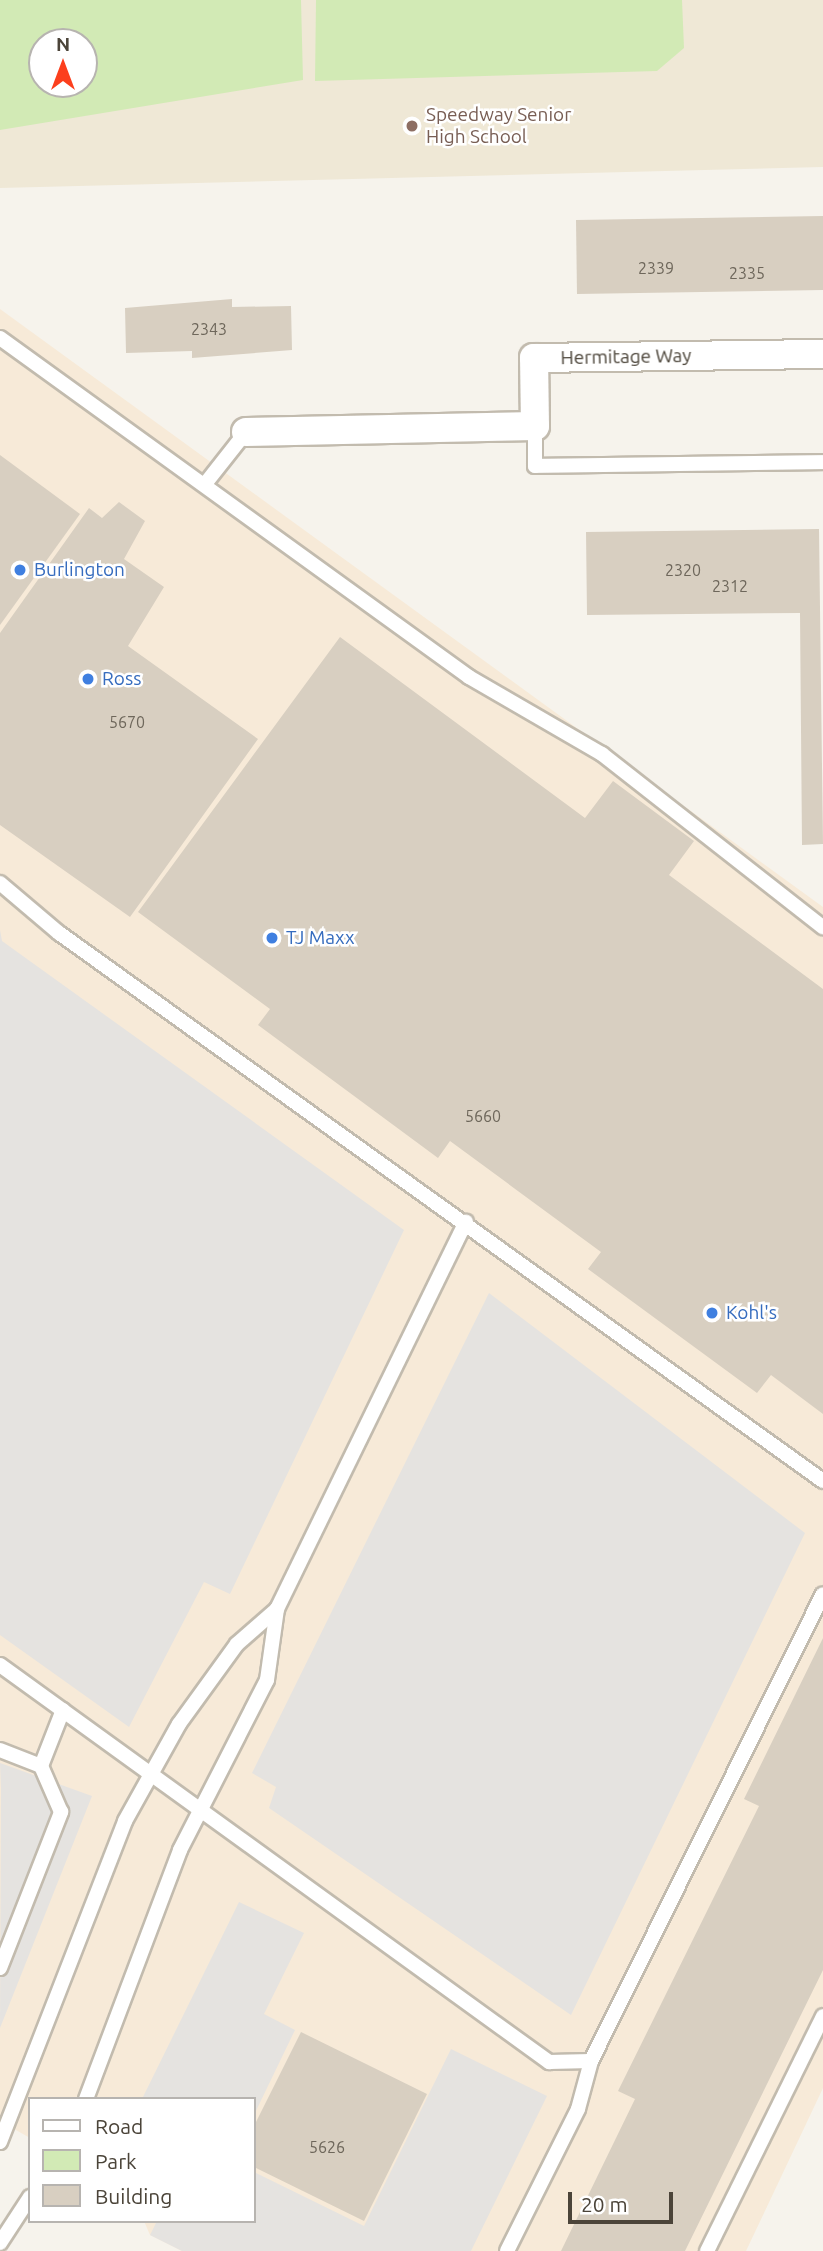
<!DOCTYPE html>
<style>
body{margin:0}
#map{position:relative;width:823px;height:2251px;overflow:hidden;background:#f6f3ec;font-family:Ubuntu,sans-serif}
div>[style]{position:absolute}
.commercial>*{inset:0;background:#f7ead8}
.education>*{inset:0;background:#efe8d6}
.green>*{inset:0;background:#d2eab5}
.parking>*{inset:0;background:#e5e3e0}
.building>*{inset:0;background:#d8cfc1}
.roads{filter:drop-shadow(2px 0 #c2bbae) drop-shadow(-2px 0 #c2bbae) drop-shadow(0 2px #c2bbae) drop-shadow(0 -2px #c2bbae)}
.service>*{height:14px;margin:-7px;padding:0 7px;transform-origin:7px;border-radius:7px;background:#fff}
.minor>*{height:28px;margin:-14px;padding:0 14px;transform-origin:14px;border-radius:14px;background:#fff}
.dots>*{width:19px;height:19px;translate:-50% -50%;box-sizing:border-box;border:4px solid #fff;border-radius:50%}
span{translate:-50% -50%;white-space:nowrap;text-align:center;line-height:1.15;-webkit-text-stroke:5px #fff;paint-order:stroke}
.number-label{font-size:16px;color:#6e675b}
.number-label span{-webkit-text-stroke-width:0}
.education-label{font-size:19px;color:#785e54}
.left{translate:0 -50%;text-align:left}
.street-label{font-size:19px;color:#4b4439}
.shop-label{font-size:19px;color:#366cbe}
.legend{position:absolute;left:28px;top:2097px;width:228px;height:126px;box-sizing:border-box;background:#fff;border:2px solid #b7b4b0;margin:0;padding:9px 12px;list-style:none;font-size:21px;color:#4b4439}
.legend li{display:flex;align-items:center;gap:14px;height:35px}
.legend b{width:35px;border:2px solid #b7b4b0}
.north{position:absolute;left:28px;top:28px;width:70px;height:70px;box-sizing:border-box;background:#fff;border:2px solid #b7b4b0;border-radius:50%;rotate:0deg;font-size:19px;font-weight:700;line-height:28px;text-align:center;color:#4b4439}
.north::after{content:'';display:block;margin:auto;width:24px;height:32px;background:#fc3f1d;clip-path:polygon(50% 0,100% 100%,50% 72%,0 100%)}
.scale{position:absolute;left:568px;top:2192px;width:105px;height:32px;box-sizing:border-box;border:4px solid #4b4439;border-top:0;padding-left:9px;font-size:21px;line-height:24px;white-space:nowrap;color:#4b4439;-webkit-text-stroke:5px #fff;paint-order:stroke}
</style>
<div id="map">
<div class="commercial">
<i style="clip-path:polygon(0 309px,823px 907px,823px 2088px,746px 2251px,182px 2251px,150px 2235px,144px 2221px,254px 2221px,254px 2099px,30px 2099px,30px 2138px,0 2121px)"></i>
</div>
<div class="education">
<i style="clip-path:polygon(evenodd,0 0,823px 0,823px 167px,0 188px,0 0,42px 42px,84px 42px,84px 84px,42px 84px,42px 42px)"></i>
</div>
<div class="green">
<i style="clip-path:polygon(evenodd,0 0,301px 0,303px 80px,0 130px,0 0,42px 42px,84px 42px,84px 84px,42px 84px,42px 42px)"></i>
<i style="clip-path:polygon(316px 0,682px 0,684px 48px,657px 71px,315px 81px)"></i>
</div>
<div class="parking">
<i style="clip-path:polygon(0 930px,2px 941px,404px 1230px,230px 1594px,204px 1582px,129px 1727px,0 1635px)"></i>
<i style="clip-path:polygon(489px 1293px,805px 1533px,571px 2015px,269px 1808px,276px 1787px,252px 1773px)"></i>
<i style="clip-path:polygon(0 1763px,92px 1796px,0 2028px,1px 1788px)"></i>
<i style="clip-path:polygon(239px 1902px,304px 1933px,264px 2014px,295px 2030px,254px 2115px,254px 2099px,142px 2099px)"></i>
<i style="clip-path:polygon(451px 2049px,547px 2096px,471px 2251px,182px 2251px,150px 2235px,157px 2221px,254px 2221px,254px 2172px,364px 2226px)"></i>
</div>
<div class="building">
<i style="clip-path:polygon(823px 216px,823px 290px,577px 294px,576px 220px)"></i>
<i style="clip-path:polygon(232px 299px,232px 307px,291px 306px,292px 350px,192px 358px,192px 351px,126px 353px,125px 308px)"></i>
<i style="clip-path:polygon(0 455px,80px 514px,0 625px)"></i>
<i style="clip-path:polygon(119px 502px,145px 521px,124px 559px,164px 587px,128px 646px,258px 739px,130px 917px,0 825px,0 633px,89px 508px,102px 518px)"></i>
<i style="clip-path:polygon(819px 529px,823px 844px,802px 845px,800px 613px,587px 615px,586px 532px)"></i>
<i style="clip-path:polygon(340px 637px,585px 818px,613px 781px,694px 841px,669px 875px,823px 989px,823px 1414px,771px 1375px,757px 1393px,588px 1269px,601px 1252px,450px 1141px,438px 1158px,258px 1025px,270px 1009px,138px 912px)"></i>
<i style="clip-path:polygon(823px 1638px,823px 1970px,685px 2251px,561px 2251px,635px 2099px,618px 2091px,759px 1806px,744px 1799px)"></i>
<i style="clip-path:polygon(301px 2032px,427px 2094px,364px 2221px,254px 2167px,254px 2126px)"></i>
</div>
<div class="roads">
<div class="service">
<i style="left:0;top:338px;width:579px;rotate:35.86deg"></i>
<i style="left:469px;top:677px;width:154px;rotate:30.1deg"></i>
<i style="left:602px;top:754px;width:281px;rotate:38.1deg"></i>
<i style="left:535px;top:426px;width:40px;rotate:90deg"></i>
<i style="left:535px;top:466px;width:288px;rotate:-0.8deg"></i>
<i style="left:205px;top:484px;width:66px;rotate:-51.7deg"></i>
<i style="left:0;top:883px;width:77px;rotate:40.3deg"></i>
<i style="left:59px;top:933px;width:940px;rotate:35.65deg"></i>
<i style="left:0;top:1665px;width:678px;rotate:35.87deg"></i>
<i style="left:549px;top:2062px;width:42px;rotate:-1.4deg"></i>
<i style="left:0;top:1750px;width:44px;rotate:21.3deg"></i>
<i style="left:0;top:1968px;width:168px;rotate:-68.6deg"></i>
<i style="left:61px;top:1812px;width:50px;rotate:-113.5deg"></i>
<i style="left:41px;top:1766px;width:60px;rotate:-68.6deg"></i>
<i style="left:86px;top:2099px;width:266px;rotate:-69.3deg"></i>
<i style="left:180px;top:1850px;width:191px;rotate:-62.9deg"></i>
<i style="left:267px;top:1680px;width:72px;rotate:-82deg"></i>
<i style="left:277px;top:1609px;width:431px;rotate:-64deg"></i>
<i style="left:0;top:2142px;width:344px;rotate:-68.7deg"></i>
<i style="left:125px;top:1821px;width:111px;rotate:-60.9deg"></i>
<i style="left:179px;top:1724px;width:99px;rotate:-54.1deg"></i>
<i style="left:237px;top:1644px;width:53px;rotate:-41.2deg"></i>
<i style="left:0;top:2243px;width:55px;rotate:-56.9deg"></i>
<i style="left:507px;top:2251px;width:159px;rotate:-63.4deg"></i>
<i style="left:578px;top:2109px;width:50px;rotate:-74.8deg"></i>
<i style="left:591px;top:2061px;width:521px;rotate:-63.58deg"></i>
<i style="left:707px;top:2251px;width:262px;rotate:-63.7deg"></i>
</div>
<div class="minor">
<i style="left:246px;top:432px;width:289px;rotate:-1.2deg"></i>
<i style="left:535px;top:426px;width:68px;rotate:-90.8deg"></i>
<i style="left:534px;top:358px;width:289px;rotate:-0.8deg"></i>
</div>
</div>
<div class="dots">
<i style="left:412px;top:126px;background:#8d6e63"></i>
<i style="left:20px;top:570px;background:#3f7fe0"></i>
<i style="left:88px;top:679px;background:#3f7fe0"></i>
<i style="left:272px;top:938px;background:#3f7fe0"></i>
<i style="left:712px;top:1313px;background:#3f7fe0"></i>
</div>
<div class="number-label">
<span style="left:656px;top:268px">2339</span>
<span style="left:747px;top:273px">2335</span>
<span style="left:209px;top:329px">2343</span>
<span style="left:683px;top:570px">2320</span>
<span style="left:730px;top:586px">2312</span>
<span style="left:127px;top:722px">5670</span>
<span style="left:483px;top:1116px">5660</span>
<span style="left:327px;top:2147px">5626</span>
</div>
<div class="education-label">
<span class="left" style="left:426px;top:126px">Speedway Senior<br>High School</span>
</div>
<div class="street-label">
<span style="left:626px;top:357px;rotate:-1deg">Hermitage Way</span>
</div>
<div class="shop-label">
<span class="left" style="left:34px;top:570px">Burlington</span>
<span class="left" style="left:102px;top:679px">Ross</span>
<span class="left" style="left:286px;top:938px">TJ Maxx</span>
<span class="left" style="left:726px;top:1313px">Kohl's</span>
</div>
<ul class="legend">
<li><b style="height:9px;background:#fff"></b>Road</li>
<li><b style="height:19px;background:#d2eab5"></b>Park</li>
<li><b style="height:19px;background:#d8cfc1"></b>Building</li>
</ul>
<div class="north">N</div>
<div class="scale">20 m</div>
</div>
